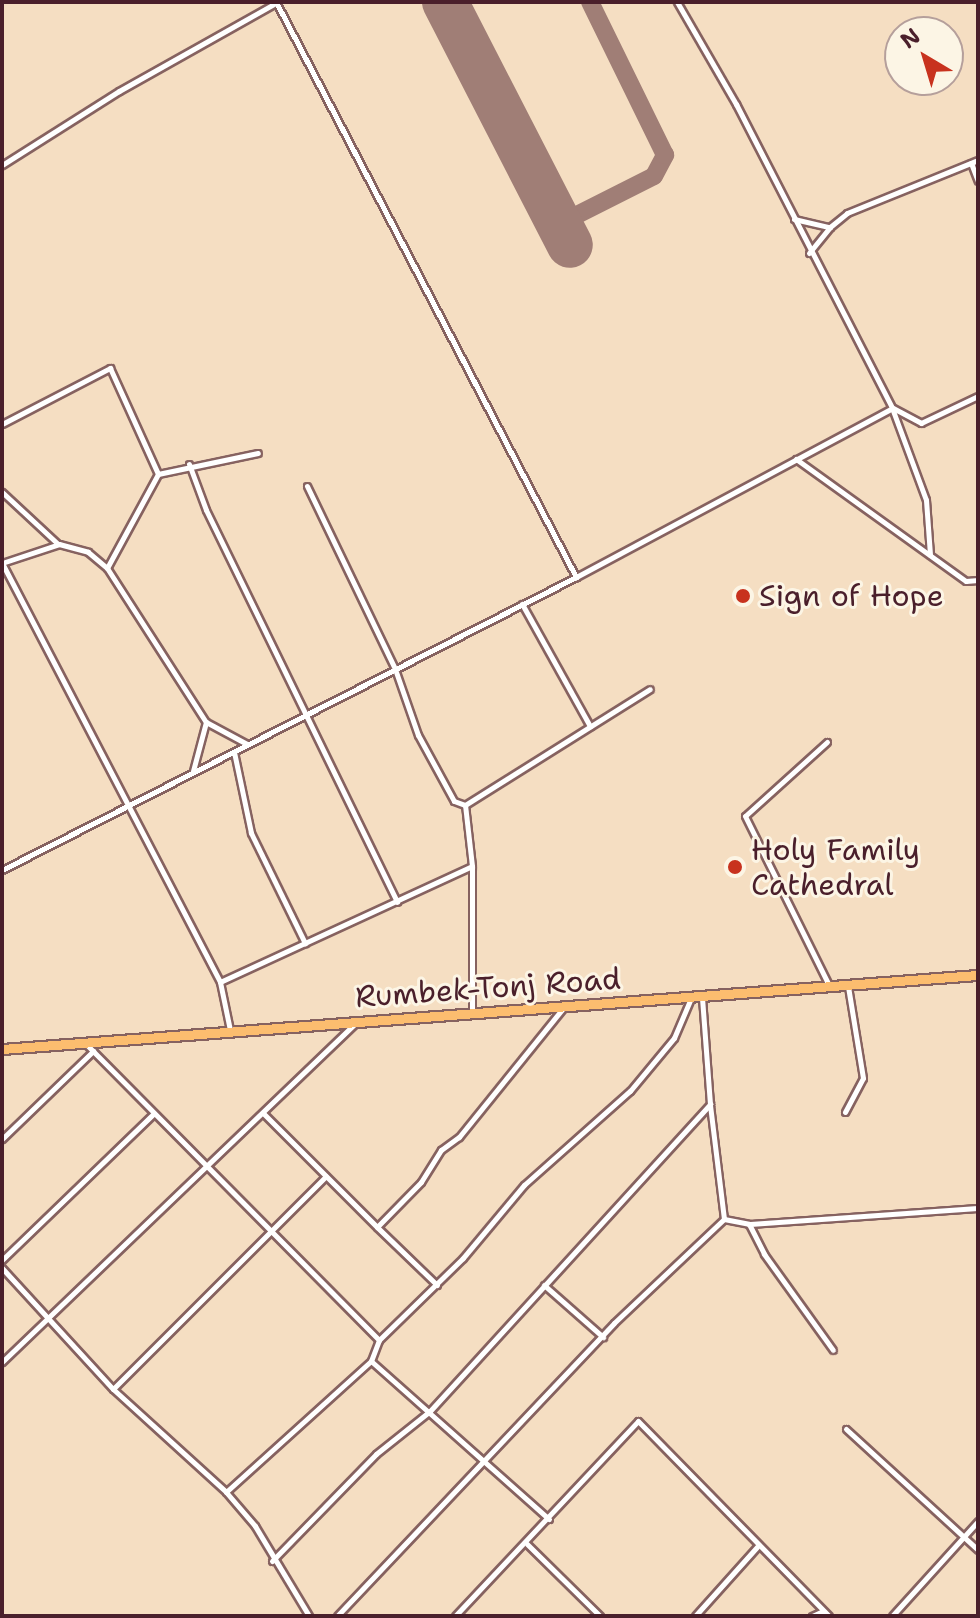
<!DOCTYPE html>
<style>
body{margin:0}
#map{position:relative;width:980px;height:1618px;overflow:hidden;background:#f5dec2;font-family:"Shantell Sans",sans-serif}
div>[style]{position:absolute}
.taxiway>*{height:18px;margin:-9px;padding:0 9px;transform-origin:9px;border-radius:9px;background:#a07e76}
.runway>*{height:46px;margin:-23px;padding:0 23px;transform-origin:23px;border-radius:23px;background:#a07e76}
.roads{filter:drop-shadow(2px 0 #866260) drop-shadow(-2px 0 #866260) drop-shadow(0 2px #866260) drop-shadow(0 -2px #866260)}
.minor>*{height:5px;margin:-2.5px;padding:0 2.5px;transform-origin:2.5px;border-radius:2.5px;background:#fff}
.primary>*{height:9px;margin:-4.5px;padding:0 4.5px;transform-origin:4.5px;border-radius:4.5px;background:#fcbd6f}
.dots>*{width:22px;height:22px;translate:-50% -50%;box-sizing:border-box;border:4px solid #fcf5e5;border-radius:50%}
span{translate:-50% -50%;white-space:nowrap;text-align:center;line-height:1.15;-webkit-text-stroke:6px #fcf5e5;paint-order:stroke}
.poi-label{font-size:30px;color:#4a1f2b}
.left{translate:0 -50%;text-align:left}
.street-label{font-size:30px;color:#4a1f2b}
.frame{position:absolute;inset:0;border:4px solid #4a1f2b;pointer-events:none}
.north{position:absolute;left:884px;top:16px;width:80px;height:80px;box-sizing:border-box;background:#fcf5e5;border:2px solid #b59f9b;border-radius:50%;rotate:322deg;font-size:22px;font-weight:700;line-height:32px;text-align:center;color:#4a1f2b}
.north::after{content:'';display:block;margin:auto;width:28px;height:36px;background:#c8321e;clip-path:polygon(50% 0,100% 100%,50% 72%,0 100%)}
</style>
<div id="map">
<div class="taxiway">
<i style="left:559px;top:224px;width:106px;rotate:-26.8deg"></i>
<i style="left:654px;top:176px;width:24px;rotate:-62deg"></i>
<i style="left:665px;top:155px;width:170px;rotate:-116.1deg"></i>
</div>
<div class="runway">
<i style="left:445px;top:2px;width:273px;rotate:62.8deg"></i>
</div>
<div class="roads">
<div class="minor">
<i style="left:276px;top:2px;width:649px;rotate:62.45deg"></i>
<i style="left:677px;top:2px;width:118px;rotate:60deg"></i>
<i style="left:736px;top:104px;width:342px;rotate:62.8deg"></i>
<i style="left:892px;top:408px;width:98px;rotate:69.7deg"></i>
<i style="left:926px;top:500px;width:55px;rotate:85.8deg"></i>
<i style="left:971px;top:163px;width:19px;rotate:69deg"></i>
<i style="left:2px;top:165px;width:138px;rotate:-32.3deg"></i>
<i style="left:119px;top:91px;width:180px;rotate:-29.3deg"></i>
<i style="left:794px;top:219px;width:37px;rotate:13deg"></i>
<i style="left:830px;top:227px;width:22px;rotate:-39deg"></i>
<i style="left:847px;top:213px;width:141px;rotate:-22deg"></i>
<i style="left:809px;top:253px;width:33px;rotate:-51deg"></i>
<i style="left:893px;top:408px;width:32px;rotate:28deg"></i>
<i style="left:921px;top:423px;width:63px;rotate:-25.3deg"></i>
<i style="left:2px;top:424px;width:122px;rotate:-27.4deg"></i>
<i style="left:110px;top:368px;width:116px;rotate:65.6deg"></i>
<i style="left:158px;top:474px;width:102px;rotate:-11.9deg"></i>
<i style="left:796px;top:459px;width:209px;rotate:35.7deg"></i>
<i style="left:966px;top:581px;width:12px;rotate:-5deg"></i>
<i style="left:189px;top:464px;width:49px;rotate:69.7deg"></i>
<i style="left:206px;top:510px;width:436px;rotate:64deg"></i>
<i style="left:307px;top:486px;width:203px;rotate:64.3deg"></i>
<i style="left:395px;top:669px;width:70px;rotate:70.8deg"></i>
<i style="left:418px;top:735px;width:75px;rotate:61.4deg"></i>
<i style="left:454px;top:801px;width:12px;rotate:20deg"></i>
<i style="left:2px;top:492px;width:76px;rotate:42.9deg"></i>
<i style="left:5px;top:562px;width:57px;rotate:-18.4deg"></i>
<i style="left:59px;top:544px;width:30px;rotate:15deg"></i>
<i style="left:88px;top:552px;width:25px;rotate:40deg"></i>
<i style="left:107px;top:568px;width:107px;rotate:-61.5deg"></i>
<i style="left:2px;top:563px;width:472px;rotate:62.5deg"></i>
<i style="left:220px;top:982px;width:49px;rotate:78.2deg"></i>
<i style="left:107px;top:568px;width:183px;rotate:57.3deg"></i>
<i style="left:206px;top:722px;width:51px;rotate:104.9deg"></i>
<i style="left:522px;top:604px;width:140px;rotate:60.9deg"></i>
<i style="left:206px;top:722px;width:47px;rotate:28.2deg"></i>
<i style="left:827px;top:742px;width:110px;rotate:137.9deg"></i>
<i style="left:745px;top:816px;width:189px;rotate:63.6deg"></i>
<i style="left:234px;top:752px;width:83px;rotate:78.1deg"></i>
<i style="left:251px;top:833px;width:123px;rotate:63.9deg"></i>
<i style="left:2px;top:870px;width:644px;rotate:-27.04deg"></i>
<i style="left:576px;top:577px;width:358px;rotate:-28.1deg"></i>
<i style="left:220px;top:982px;width:277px;rotate:-24.7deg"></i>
<i style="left:472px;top:1013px;width:147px;rotate:-90deg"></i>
<i style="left:472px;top:866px;width:61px;rotate:-96.5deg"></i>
<i style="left:465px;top:805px;width:218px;rotate:-32.1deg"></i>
<i style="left:85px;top:1043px;width:418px;rotate:45.3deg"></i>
<i style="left:710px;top:1105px;width:115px;rotate:83deg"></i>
<i style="left:845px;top:1112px;width:38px;rotate:-62deg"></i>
<i style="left:863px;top:1078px;width:93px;rotate:-99.3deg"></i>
<i style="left:264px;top:1114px;width:160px;rotate:45deg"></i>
<i style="left:2px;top:1139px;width:127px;rotate:-44deg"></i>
<i style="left:749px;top:1224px;width:34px;rotate:63deg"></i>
<i style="left:764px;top:1254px;width:118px;rotate:54.3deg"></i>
<i style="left:2px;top:1260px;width:210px;rotate:-44deg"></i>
<i style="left:2px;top:1268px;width:164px;rotate:47.5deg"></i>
<i style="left:113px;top:1389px;width:153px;rotate:42.3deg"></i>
<i style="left:226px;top:1492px;width:45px;rotate:49.5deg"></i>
<i style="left:255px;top:1526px;width:105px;rotate:59deg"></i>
<i style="left:437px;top:1285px;width:83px;rotate:-136deg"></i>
<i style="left:377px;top:1227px;width:63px;rotate:-45.6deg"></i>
<i style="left:421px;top:1182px;width:38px;rotate:-58deg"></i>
<i style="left:441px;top:1150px;width:22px;rotate:-36deg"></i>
<i style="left:459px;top:1137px;width:167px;rotate:-51.1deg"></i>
<i style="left:544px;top:1285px;width:79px;rotate:41.4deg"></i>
<i style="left:371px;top:1361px;width:238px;rotate:41.6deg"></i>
<i style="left:2px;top:1362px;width:490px;rotate:-43.8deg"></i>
<i style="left:113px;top:1389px;width:301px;rotate:-45deg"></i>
<i style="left:846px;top:1429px;width:179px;rotate:42.5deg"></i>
<i style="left:226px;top:1492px;width:195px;rotate:-42.1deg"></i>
<i style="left:371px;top:1361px;width:22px;rotate:-69deg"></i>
<i style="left:379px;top:1340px;width:117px;rotate:-44.3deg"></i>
<i style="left:463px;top:1258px;width:95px;rotate:-50.1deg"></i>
<i style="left:524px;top:1185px;width:142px;rotate:-41.6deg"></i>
<i style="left:630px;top:1091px;width:69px;rotate:-50.3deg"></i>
<i style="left:674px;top:1038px;width:43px;rotate:-67deg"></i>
<i style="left:527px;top:1544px;width:103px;rotate:44.6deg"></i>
<i style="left:272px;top:1561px;width:149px;rotate:-45.8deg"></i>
<i style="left:376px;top:1454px;width:69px;rotate:-38.5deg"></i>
<i style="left:430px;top:1411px;width:416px;rotate:-47.6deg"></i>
<i style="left:710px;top:1104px;width:107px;rotate:-94.3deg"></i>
<i style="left:337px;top:1616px;width:403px;rotate:-46.6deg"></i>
<i style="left:614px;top:1323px;width:151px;rotate:-43.4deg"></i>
<i style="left:724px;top:1219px;width:25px;rotate:11deg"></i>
<i style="left:749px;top:1224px;width:230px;rotate:-4deg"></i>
<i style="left:455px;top:1616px;width:267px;rotate:-46.8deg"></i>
<i style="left:638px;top:1421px;width:273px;rotate:45.6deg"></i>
<i style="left:695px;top:1616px;width:93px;rotate:-48.1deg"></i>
<i style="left:812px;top:1616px;width:12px;rotate:-24deg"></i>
<i style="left:892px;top:1616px;width:128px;rotate:-47.8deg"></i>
</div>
<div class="primary">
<i style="left:2px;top:1049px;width:979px;rotate:-4.34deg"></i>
</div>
</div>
<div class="dots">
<i style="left:743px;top:596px;background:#c8321e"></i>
<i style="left:735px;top:867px;background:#c8321e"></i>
</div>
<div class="poi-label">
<span class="left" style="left:759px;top:596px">Sign of Hope</span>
<span class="left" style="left:751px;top:867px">Holy Family<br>Cathedral</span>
</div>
<div class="street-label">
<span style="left:488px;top:988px;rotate:-4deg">Rumbek-Tonj Road</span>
</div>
<div class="frame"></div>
<div class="north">N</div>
</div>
